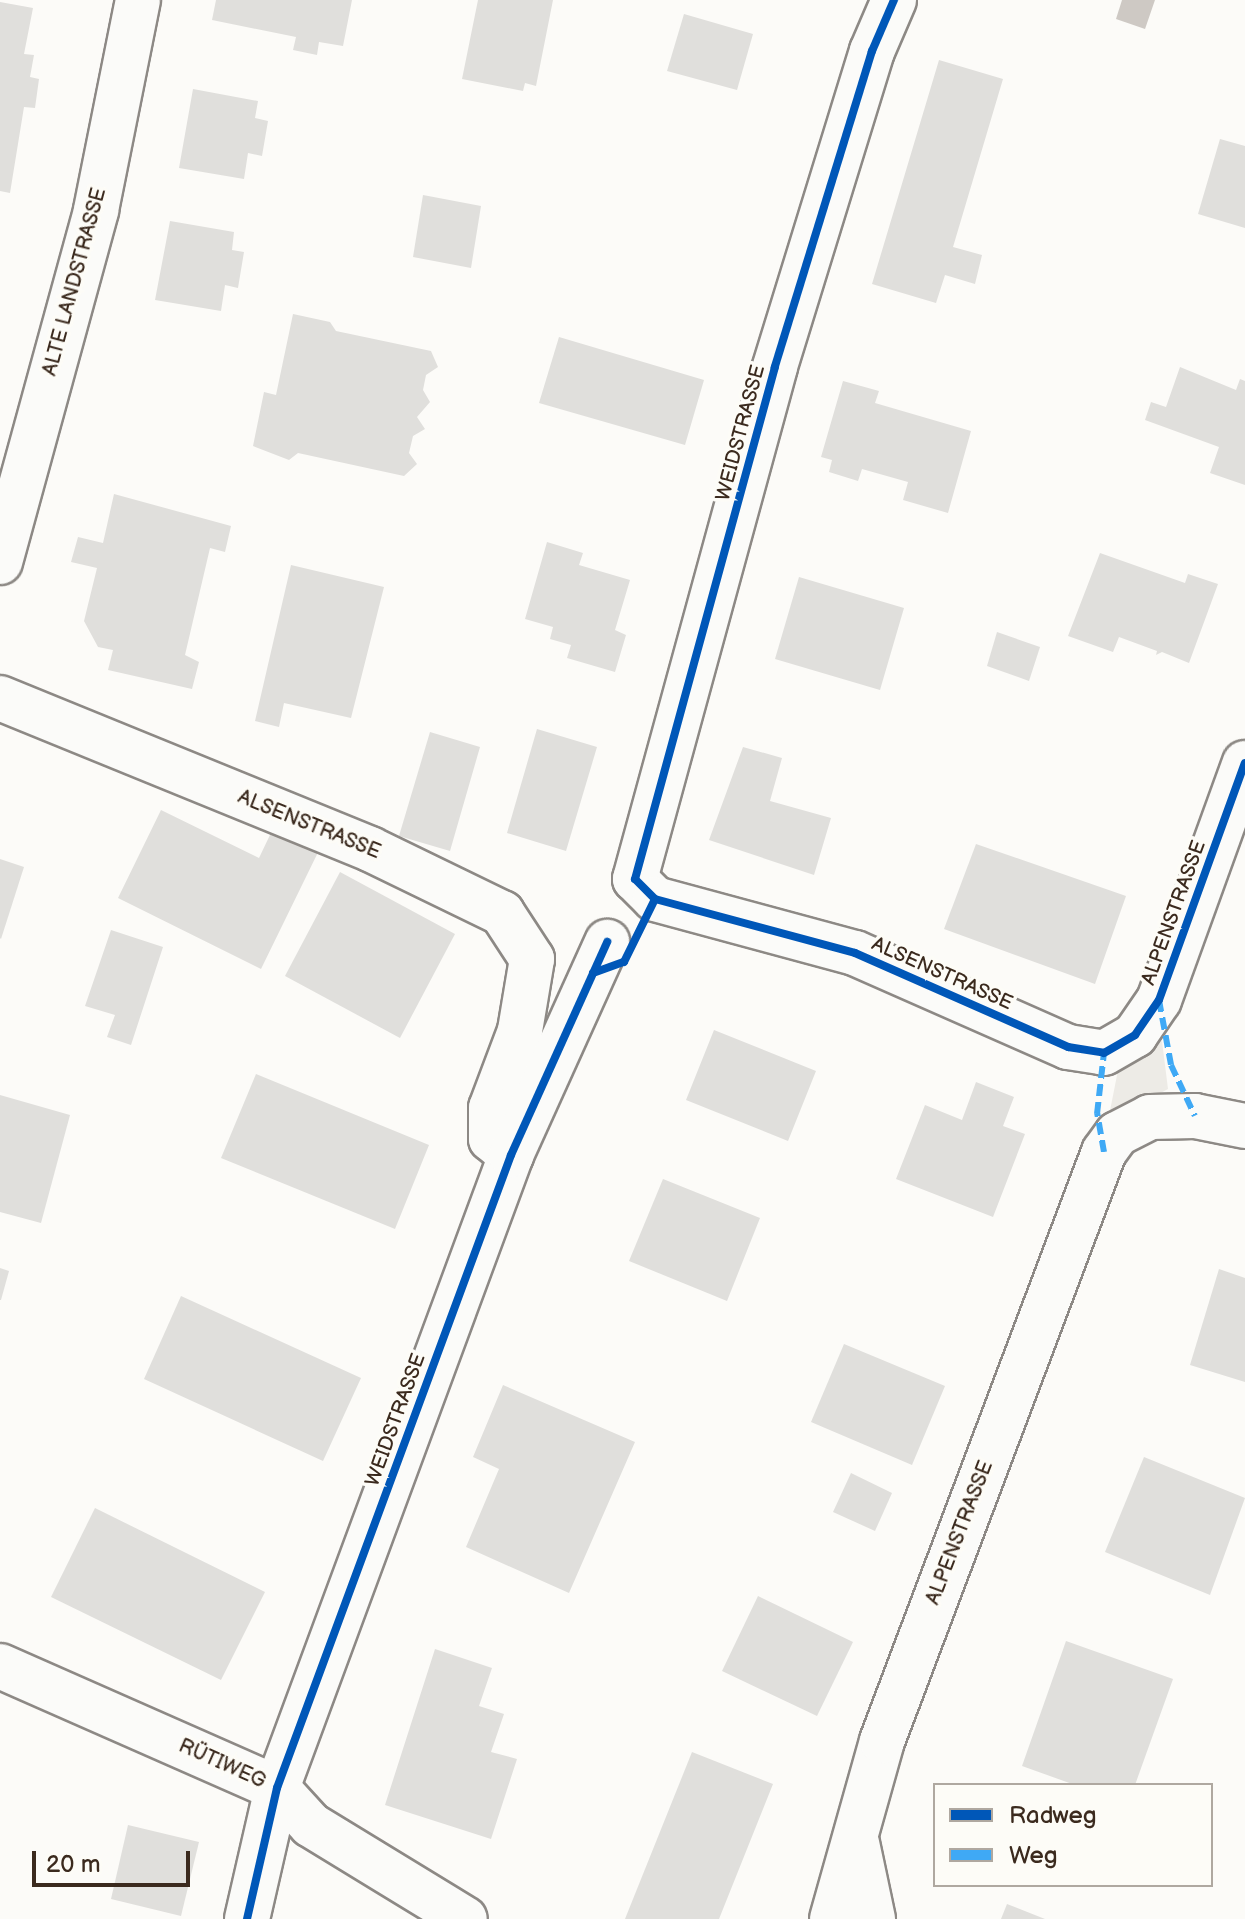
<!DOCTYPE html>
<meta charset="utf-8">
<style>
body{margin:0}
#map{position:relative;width:1245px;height:1919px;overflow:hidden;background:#fcfbf8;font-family:"Balsamiq Sans",sans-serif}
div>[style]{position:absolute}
.green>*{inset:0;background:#edebe6}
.water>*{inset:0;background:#cec9c4}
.building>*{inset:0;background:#e0dfdc}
.roads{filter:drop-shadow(2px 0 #8d8985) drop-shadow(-2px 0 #8d8985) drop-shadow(0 2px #8d8985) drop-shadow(0 -2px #8d8985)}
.street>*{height:44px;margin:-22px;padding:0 22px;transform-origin:22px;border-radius:22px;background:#fbfbf9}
.secondary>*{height:44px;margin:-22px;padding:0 22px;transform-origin:22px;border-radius:22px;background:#fbfbf9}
.quiet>*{height:6px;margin-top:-3px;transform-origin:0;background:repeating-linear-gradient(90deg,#3fa9f5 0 12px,transparent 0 18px)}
.cycleway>*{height:8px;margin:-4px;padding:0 4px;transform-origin:4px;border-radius:4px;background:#0057b8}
span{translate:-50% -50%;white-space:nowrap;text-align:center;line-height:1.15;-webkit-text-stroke:7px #fdfcf7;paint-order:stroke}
.street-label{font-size:20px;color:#3b2a1e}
.legend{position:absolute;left:933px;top:1783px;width:280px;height:104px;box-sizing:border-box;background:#fdfcf7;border:2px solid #afa8a0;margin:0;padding:10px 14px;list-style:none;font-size:24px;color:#3b2a1e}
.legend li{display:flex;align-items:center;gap:16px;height:40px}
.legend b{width:40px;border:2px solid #afa8a0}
.scale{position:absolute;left:32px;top:1851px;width:158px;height:36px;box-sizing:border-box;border:4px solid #3b2a1e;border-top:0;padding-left:10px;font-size:24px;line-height:28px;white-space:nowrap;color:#3b2a1e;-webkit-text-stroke:6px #fdfcf7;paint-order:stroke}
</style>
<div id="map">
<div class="green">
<i style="clip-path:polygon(1162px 1041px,1168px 1089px,1108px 1121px,1119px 1065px)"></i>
</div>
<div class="water">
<i style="clip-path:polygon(1122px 0,1155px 0,1145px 29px,1116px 19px)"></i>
</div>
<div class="building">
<i style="clip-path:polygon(216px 0,352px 0,343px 46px,319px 42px,317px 55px,293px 50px,296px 37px,212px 20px)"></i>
<i style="clip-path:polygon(478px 0,553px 0,536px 86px,525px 83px,523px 91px,462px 79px)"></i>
<i style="clip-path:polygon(0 2px,33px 8px,24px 54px,34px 55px,30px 77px,39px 79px,35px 108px,24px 107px,10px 193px,0 191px)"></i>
<i style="clip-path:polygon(684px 14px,753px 34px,737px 90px,667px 71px)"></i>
<i style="clip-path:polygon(939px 60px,1003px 79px,953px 247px,982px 255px,975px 284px,945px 275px,936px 303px,872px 284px)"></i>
<i style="clip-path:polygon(193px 89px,258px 101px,255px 118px,268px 121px,262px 156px,248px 153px,244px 179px,179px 168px)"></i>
<i style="clip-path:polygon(1220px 139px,1245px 146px,1245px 228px,1198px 214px)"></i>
<i style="clip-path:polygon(423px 195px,481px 206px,471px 268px,413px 257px)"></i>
<i style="clip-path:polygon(170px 221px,234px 232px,232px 250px,244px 252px,238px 288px,225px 285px,221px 311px,155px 300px)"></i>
<i style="clip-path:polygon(293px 314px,330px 322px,336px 331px,431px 351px,438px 367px,426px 375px,423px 390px,430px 402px,417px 417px,425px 429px,413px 436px,409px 453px,417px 464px,404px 476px,298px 453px,289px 460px,253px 446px,264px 392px,276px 395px)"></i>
<i style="clip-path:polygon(559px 337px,704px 380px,685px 445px,539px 403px)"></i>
<i style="clip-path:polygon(1180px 367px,1236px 390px,1240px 379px,1245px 381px,1245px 485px,1210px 473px,1219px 447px,1145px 420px,1151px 402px,1166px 407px)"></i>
<i style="clip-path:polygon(843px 381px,879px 391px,875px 403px,971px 431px,948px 513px,903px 500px,908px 482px,862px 469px,858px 481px,829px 472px,832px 460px,821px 457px)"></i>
<i style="clip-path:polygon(114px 494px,231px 526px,225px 552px,210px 548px,185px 655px,199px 662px,192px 689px,108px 670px,113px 650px,98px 647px,84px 621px,97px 568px,71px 562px,78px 537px,103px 543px)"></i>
<i style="clip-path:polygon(547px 542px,583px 553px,579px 565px,630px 580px,615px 630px,626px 635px,615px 672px,567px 658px,571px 645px,550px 639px,553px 627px,525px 619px)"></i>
<i style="clip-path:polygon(1100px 553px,1185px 583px,1188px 574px,1218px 584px,1189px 663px,1162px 652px,1156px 655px,1157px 651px,1119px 637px,1113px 652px,1068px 636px)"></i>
<i style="clip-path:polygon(291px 565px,384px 587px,351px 718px,284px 703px,279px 727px,255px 721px)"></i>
<i style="clip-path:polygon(799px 577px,904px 608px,880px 690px,775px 659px)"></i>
<i style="clip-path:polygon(997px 632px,1040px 647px,1029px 681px,987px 666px)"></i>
<i style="clip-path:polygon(537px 729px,597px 747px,566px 851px,507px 833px)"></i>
<i style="clip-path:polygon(430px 732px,480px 747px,450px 851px,399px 836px)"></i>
<i style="clip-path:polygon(743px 747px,782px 758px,770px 801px,831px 818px,814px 875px,709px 840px)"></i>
<i style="clip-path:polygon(161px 810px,259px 858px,279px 816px,325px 838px,261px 969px,118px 898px)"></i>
<i style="clip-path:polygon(976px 844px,1126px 896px,1095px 984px,944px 929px)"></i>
<i style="clip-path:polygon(0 859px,24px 867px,1px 939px,0 938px)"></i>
<i style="clip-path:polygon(340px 872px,455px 934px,400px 1038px,285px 976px)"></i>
<i style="clip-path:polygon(111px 930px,163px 947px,131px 1045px,107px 1037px,115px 1015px,85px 1006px)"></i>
<i style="clip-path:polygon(714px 1030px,816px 1071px,788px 1141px,686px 1100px)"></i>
<i style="clip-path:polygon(256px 1074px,429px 1145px,395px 1229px,221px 1158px)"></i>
<i style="clip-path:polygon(976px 1082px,1014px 1097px,1003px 1126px,1025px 1134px,993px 1217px,896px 1179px,925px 1105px,962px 1120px)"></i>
<i style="clip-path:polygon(0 1095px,70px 1115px,41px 1223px,0 1212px)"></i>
<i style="clip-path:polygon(663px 1179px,760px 1218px,727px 1301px,629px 1261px)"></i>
<i style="clip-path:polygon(0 1268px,9px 1271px,1px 1300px,0 1300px)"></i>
<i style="clip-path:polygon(1219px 1269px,1245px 1278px,1245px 1382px,1190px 1365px)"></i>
<i style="clip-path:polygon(181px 1296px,361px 1378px,323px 1461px,144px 1379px)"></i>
<i style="clip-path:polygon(844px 1344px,945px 1386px,912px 1465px,811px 1422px)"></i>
<i style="clip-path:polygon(503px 1385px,635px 1442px,569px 1593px,466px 1547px,499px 1469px,473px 1457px)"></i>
<i style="clip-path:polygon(1144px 1457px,1245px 1498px,1210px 1595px,1105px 1552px)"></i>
<i style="clip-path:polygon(851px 1473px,892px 1493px,875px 1531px,833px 1512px)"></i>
<i style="clip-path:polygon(95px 1508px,265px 1592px,221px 1680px,51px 1597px)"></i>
<i style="clip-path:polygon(758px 1596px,853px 1642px,817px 1716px,722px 1671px)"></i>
<i style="clip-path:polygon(1066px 1641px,1173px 1679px,1135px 1785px,1075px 1785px,1022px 1766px)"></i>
<i style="clip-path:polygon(435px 1649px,492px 1668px,479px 1706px,504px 1714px,491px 1752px,517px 1759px,491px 1839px,385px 1805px)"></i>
<i style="clip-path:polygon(692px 1752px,773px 1784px,719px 1919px,625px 1919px)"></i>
<i style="clip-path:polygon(128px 1825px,199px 1842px,181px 1916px,111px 1899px)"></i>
<i style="clip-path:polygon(1007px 1904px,1045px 1919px,1001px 1919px)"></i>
</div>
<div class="roads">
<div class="street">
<i style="left:894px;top:0;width:56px;rotate:113.3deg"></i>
<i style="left:872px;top:51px;width:331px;rotate:107.1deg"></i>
<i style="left:775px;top:367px;width:531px;rotate:105.29deg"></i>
<i style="left:635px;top:879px;width:28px;rotate:45deg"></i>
<i style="left:655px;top:899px;width:207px;rotate:15.1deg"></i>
<i style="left:855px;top:953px;width:233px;rotate:23.8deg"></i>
<i style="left:1068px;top:1047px;width:36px;rotate:9deg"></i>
<i style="left:1104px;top:1053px;width:36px;rotate:-30deg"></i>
<i style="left:1135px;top:1035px;width:42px;rotate:-55.6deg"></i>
<i style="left:1159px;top:1000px;width:252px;rotate:-70.1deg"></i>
<i style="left:0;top:698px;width:400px;rotate:22.2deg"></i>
<i style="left:370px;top:849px;width:147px;rotate:25.9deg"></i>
<i style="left:502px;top:913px;width:55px;rotate:56.9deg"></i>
<i style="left:532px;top:959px;width:73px;rotate:99.5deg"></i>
<i style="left:520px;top:1031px;width:82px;rotate:110.6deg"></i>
<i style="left:491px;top:1108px;width:31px;rotate:90deg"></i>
<i style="left:491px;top:1139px;width:26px;rotate:39deg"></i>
<i style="left:0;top:1666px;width:303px;rotate:23.8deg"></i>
<i style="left:277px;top:1788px;width:50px;rotate:47.4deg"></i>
<i style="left:311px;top:1825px;width:180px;rotate:31.4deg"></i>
<i style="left:857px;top:1843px;width:78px;rotate:78.1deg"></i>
<i style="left:247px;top:1919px;width:134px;rotate:-77.1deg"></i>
<i style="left:277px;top:1788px;width:675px;rotate:-69.71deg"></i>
<i style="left:511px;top:1155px;width:234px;rotate:-65.7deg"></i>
<i style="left:832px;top:1919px;width:185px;rotate:-74.3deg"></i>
<i style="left:882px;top:1741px;width:629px;rotate:-69.35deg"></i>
<i style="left:1104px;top:1152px;width:22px;rotate:-54deg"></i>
<i style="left:1117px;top:1134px;width:37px;rotate:-27deg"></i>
<i style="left:1150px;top:1117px;width:45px;rotate:-1.3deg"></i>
<i style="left:1195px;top:1116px;width:51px;rotate:11.3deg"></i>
</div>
<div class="secondary">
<i style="left:0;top:562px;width:365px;rotate:-74.7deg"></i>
<i style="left:96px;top:210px;width:214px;rotate:-78.7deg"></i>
</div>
</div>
<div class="quiet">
<i style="left:1159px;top:1000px;width:66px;rotate:79.5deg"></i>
<i style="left:1171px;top:1065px;width:56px;rotate:64.8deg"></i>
<i style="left:1104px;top:1152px;width:39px;rotate:-100deg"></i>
<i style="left:1097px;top:1114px;width:61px;rotate:-83.5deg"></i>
</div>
<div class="cycleway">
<i style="left:894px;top:0;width:56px;rotate:113.3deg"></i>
<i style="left:872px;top:51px;width:331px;rotate:107.1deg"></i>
<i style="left:775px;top:367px;width:531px;rotate:105.29deg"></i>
<i style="left:635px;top:879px;width:28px;rotate:45deg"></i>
<i style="left:655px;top:899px;width:207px;rotate:15.1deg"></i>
<i style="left:855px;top:953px;width:233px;rotate:23.8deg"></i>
<i style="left:1068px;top:1047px;width:36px;rotate:9deg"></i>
<i style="left:1104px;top:1053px;width:36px;rotate:-30deg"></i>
<i style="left:1135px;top:1035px;width:42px;rotate:-55.6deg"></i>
<i style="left:1159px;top:1000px;width:252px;rotate:-70.1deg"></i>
<i style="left:593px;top:973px;width:33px;rotate:-20deg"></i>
<i style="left:624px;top:962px;width:70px;rotate:-63.8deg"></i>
<i style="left:247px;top:1919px;width:134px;rotate:-77.1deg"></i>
<i style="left:277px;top:1788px;width:675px;rotate:-69.71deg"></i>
<i style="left:511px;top:1155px;width:234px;rotate:-65.7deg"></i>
</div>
<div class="street-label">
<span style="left:75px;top:282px;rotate:-75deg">ALTE LANDSTRASSE</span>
<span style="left:741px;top:433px;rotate:-75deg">WEIDSTRASSE</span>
<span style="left:309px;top:825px;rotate:22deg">ALSENSTRASSE</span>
<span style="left:1174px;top:913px;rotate:-70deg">ALPENSTRASSE</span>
<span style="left:942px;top:974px;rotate:24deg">ALSENSTRASSE</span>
<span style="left:396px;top:1420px;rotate:-70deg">WEIDSTRASSE</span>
<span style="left:960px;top:1533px;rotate:-69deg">ALPENSTRASSE</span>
<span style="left:222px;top:1764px;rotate:24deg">RÜTIWEG</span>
</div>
<ul class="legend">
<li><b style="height:10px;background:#0057b8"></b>Radweg</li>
<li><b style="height:10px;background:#3fa9f5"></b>Weg</li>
</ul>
<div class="scale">20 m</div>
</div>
